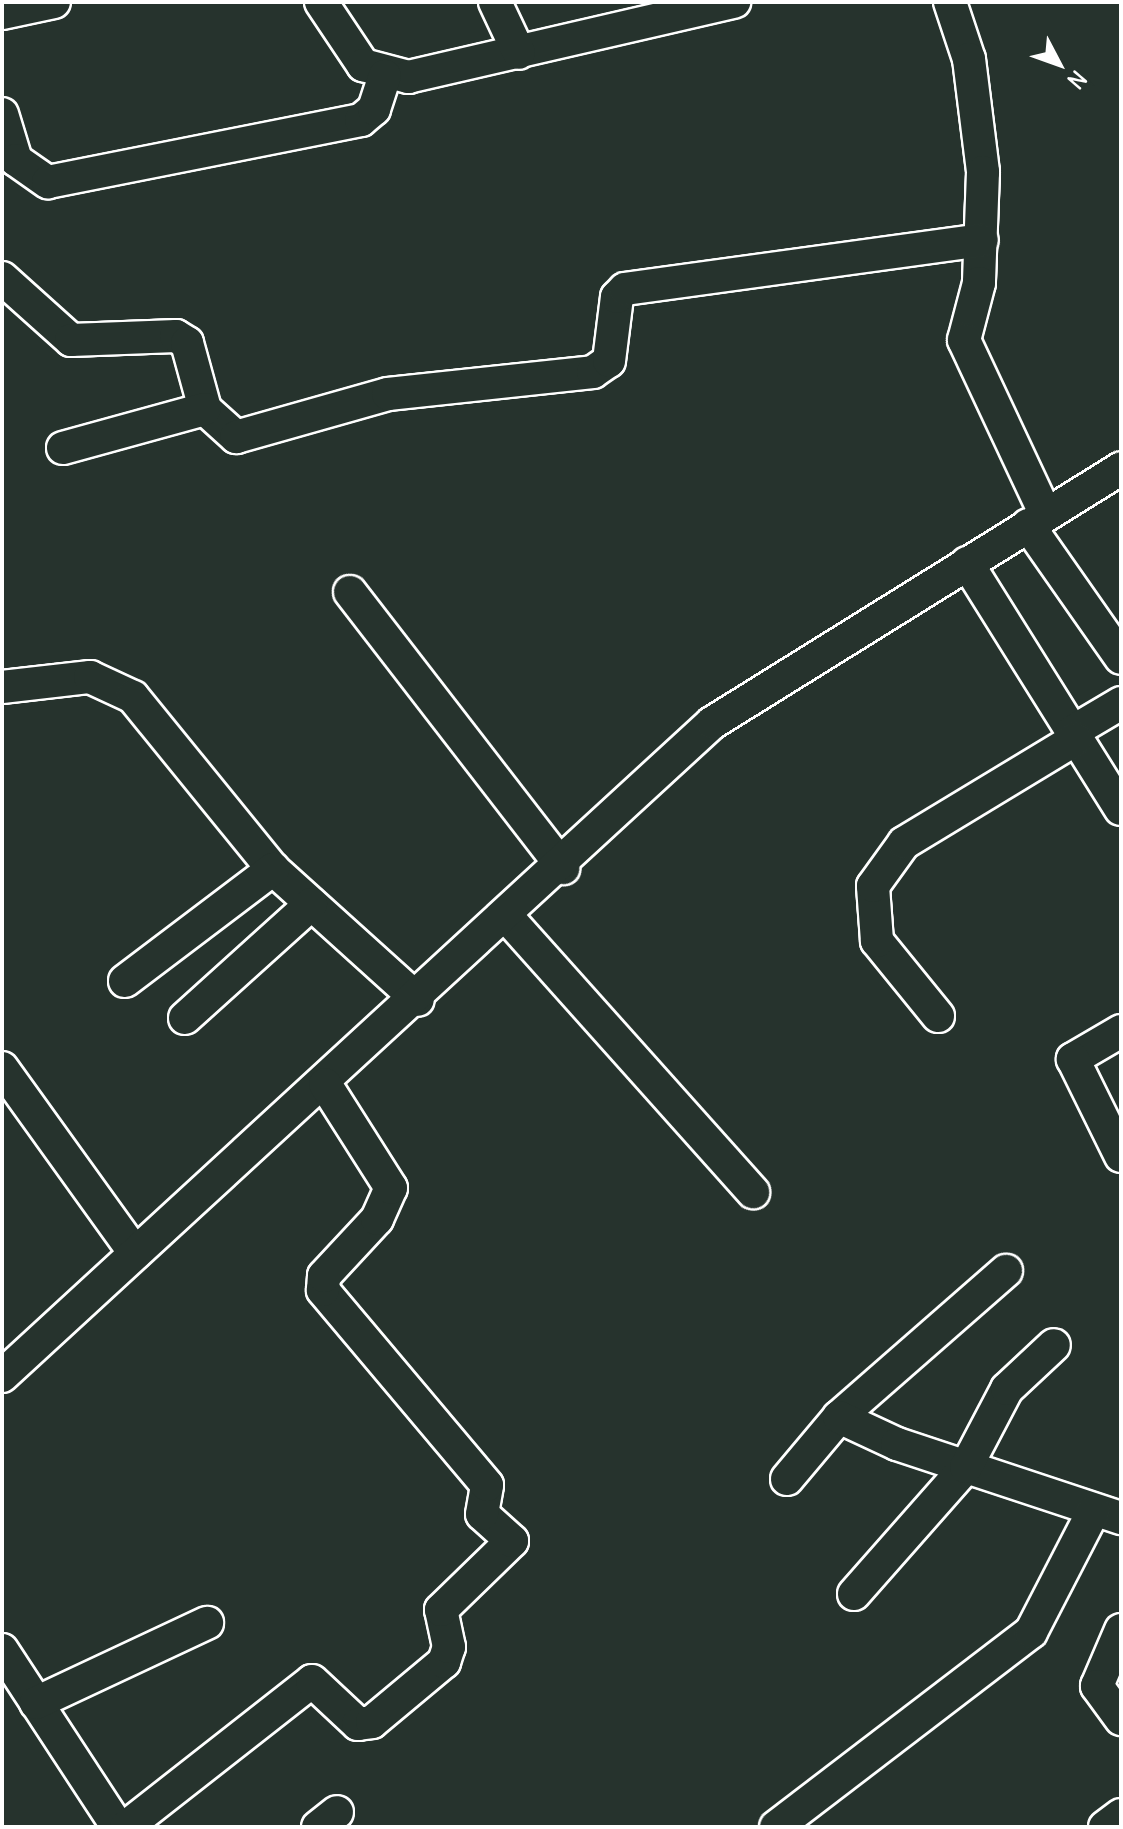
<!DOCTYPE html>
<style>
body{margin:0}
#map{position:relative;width:1123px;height:1829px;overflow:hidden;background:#26332d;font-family:Delius,sans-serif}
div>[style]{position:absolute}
.roads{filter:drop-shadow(2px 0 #fff) drop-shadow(-2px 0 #fff) drop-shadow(0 2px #fff) drop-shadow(0 -2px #fff)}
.minor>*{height:32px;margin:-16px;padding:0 16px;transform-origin:16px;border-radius:16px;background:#26332d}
span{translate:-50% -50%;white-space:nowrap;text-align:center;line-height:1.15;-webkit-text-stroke:8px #26332d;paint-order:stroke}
.frame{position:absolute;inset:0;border:4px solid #fff;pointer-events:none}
.north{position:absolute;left:1019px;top:24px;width:80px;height:80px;-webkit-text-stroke:6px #26332d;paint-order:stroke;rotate:131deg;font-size:22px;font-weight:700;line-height:32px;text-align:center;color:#fff}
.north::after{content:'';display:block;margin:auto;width:28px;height:36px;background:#fff;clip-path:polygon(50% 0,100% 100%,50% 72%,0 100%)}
</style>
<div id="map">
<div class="roads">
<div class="minor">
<i style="left:321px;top:2px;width:76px;rotate:56.3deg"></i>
<i style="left:363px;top:65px;width:47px;rotate:14.9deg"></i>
<i style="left:408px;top:77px;width:335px;rotate:-13deg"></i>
<i style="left:495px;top:2px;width:56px;rotate:64.8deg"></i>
<i style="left:950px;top:2px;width:60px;rotate:71.6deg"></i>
<i style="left:969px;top:59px;width:114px;rotate:82.9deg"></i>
<i style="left:983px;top:172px;width:111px;rotate:92.1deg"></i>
<i style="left:979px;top:283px;width:59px;rotate:104.7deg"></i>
<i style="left:964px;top:340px;width:193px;rotate:64.9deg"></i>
<i style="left:2px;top:13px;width:53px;rotate:-11.9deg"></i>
<i style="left:2px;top:114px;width:48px;rotate:73.1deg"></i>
<i style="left:16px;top:160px;width:39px;rotate:35deg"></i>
<i style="left:48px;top:182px;width:319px;rotate:-11.2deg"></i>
<i style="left:361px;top:120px;width:17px;rotate:-40deg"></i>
<i style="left:374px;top:109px;width:35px;rotate:-72deg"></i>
<i style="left:2px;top:278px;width:93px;rotate:41.9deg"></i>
<i style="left:71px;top:340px;width:105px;rotate:-2.2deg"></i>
<i style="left:176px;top:336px;width:13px;rotate:32deg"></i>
<i style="left:187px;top:343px;width:68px;rotate:74.7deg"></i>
<i style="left:205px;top:409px;width:42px;rotate:42.1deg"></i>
<i style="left:236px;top:437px;width:158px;rotate:-15.8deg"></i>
<i style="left:388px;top:394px;width:206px;rotate:-6.1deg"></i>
<i style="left:593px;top:372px;width:19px;rotate:-35deg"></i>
<i style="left:609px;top:361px;width:64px;rotate:-82.9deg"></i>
<i style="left:617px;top:297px;width:11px;rotate:-45deg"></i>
<i style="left:625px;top:289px;width:360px;rotate:-7.8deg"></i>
<i style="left:63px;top:448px;width:147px;rotate:-15.4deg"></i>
<i style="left:1028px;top:525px;width:162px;rotate:55deg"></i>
<i style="left:967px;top:563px;width:290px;rotate:58deg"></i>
<i style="left:350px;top:592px;width:349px;rotate:52.3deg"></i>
<i style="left:2px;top:687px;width:89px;rotate:-6.5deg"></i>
<i style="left:90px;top:677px;width:47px;rotate:24.9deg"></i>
<i style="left:133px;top:697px;width:222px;rotate:50.9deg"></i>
<i style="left:273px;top:869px;width:195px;rotate:42.1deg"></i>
<i style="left:1072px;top:732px;width:57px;rotate:-30.6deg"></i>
<i style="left:508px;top:918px;width:368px;rotate:48.2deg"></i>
<i style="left:125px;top:981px;width:186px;rotate:-37.1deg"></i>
<i style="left:938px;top:1016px;width:97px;rotate:-129.1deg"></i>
<i style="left:877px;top:941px;width:55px;rotate:-94.2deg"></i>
<i style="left:873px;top:886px;width:53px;rotate:-54.2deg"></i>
<i style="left:904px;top:843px;width:201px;rotate:-31.2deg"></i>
<i style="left:185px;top:1018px;width:170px;rotate:-42.1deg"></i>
<i style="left:1121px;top:1031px;width:56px;rotate:149.7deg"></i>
<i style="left:1073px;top:1059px;width:108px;rotate:63.7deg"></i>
<i style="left:2px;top:1068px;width:228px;rotate:54.3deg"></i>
<i style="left:2px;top:1376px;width:965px;rotate:-42.61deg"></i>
<i style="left:712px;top:723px;width:482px;rotate:-31.9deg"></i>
<i style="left:839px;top:1417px;width:222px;rotate:-41.2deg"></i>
<i style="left:787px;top:1479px;width:81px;rotate:-50deg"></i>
<i style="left:839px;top:1417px;width:64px;rotate:25deg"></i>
<i style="left:897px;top:1444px;width:236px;rotate:18.3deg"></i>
<i style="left:854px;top:1594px;width:169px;rotate:-48.6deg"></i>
<i style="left:966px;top:1467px;width:88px;rotate:-62.3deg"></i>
<i style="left:1007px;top:1389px;width:64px;rotate:-43.1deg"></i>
<i style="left:1121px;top:1630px;width:61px;rotate:113.2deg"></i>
<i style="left:1097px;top:1686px;width:41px;rotate:54deg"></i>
<i style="left:2px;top:1650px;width:212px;rotate:56.8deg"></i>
<i style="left:36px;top:1703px;width:189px;rotate:-25.1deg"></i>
<i style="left:126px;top:1827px;width:236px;rotate:-38.1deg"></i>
<i style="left:312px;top:1681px;width:63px;rotate:43.1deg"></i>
<i style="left:358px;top:1724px;width:14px;rotate:-8deg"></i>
<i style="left:372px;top:1722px;width:94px;rotate:-39.8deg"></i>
<i style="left:444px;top:1662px;width:16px;rotate:-72deg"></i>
<i style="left:449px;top:1647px;width:38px;rotate:-102deg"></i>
<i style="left:441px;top:1610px;width:99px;rotate:-44.2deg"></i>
<i style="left:512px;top:1541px;width:40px;rotate:-138deg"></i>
<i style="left:482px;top:1514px;width:29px;rotate:-80deg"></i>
<i style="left:487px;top:1485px;width:255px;rotate:-130.1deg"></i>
<i style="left:323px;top:1290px;width:14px;rotate:-86deg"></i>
<i style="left:324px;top:1276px;width:78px;rotate:-47.1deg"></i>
<i style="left:377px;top:1219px;width:34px;rotate:-66deg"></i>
<i style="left:391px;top:1188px;width:123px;rotate:-122.4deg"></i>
<i style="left:318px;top:1827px;width:24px;rotate:-38deg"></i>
<i style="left:776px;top:1827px;width:321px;rotate:-37.4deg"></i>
<i style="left:1031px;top:1632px;width:137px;rotate:-62.7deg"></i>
<i style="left:1105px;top:1827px;width:20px;rotate:-37deg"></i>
</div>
</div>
<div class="frame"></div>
<div class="north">N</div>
</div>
